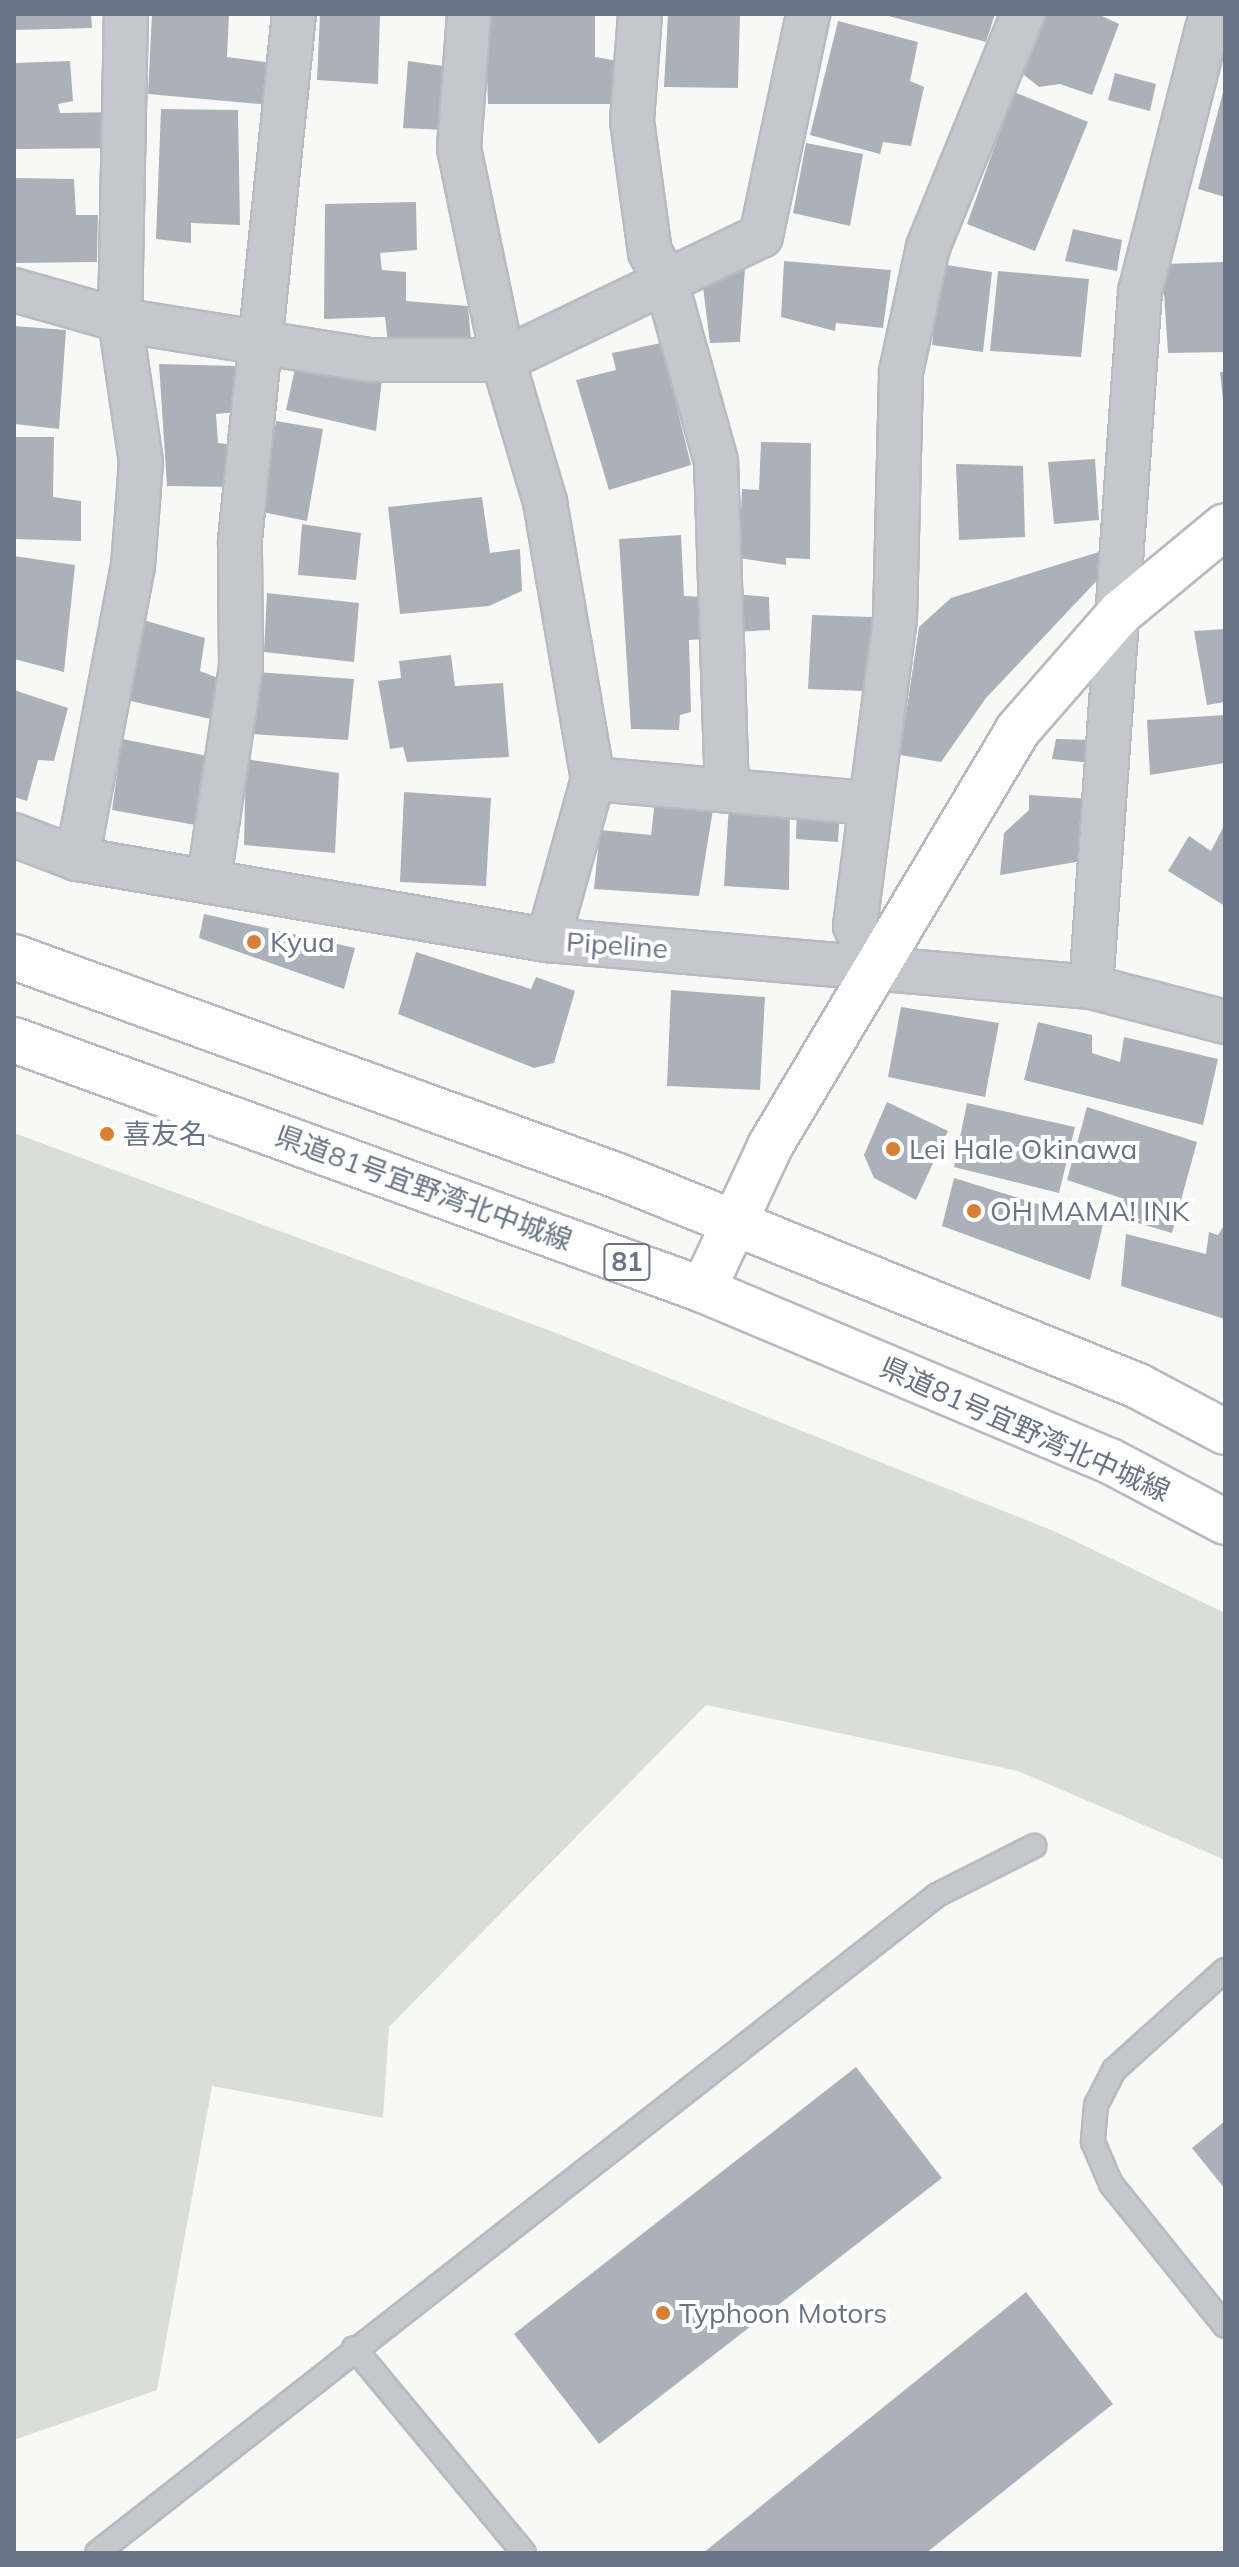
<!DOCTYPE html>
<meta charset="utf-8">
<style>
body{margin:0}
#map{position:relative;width:1239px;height:2567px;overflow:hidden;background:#f8f9f7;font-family:Mulish,"Noto Sans JP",sans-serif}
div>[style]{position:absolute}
.green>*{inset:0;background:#d9dfd8}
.building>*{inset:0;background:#abb0b9}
.roads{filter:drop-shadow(2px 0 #b7bac0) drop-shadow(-2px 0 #b7bac0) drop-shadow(0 2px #b7bac0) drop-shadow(0 -2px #b7bac0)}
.lane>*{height:22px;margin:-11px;padding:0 11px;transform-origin:11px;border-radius:11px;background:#c5c7cc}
.street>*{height:42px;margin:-21px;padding:0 21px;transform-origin:21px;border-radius:21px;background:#c5c7cc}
.secondary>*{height:44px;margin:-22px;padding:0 22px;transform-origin:22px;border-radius:22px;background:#fff}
.primary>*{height:44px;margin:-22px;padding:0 22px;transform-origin:22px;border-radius:22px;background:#fff}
.dots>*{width:22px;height:22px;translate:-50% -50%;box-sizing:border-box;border:4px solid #fff;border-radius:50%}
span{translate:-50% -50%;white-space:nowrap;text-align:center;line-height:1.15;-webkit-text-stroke:8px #fff;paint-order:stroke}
.shield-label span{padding:2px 6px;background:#fff;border:2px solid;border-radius:6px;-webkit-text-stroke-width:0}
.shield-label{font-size:26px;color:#697386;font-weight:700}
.poi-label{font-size:28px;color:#697386}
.left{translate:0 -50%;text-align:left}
.street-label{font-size:28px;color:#697386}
.frame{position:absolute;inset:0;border:16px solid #697386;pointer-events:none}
</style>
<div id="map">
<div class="green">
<i style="clip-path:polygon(14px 1133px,551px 1331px,1054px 1531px,1225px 1613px,1225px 1860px,1018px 1771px,706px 1705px,389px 2027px,383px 2118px,212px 2086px,157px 2390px,14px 2440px)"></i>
</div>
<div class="building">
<i style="clip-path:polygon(14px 14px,91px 14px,92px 28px,14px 30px)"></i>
<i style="clip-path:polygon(152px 14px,229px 14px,227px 57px,273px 63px,270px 105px,148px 94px)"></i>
<i style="clip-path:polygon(320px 14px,380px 14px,378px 84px,317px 80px)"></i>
<i style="clip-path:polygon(493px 14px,595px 14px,595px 57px,619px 61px,616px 104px,488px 104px,485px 15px)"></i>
<i style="clip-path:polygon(668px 14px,740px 14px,738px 88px,664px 87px)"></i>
<i style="clip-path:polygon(881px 14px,995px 14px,986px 42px)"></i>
<i style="clip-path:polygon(1034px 14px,1098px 14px,1119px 24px,1092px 95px,1060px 84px,1039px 87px,1009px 63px)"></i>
<i style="clip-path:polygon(838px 21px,918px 42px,910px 81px,924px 87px,911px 146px,883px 142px,880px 154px,810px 135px)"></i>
<i style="clip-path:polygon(70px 61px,73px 101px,58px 104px,60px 113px,120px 112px,120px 148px,14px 149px,14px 63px)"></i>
<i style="clip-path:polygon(408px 61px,450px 67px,444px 130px,403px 128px)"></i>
<i style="clip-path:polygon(1115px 73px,1156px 84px,1150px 111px,1108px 100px)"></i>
<i style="clip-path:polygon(1224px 88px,1225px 88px,1225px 197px,1198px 189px)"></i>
<i style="clip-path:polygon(1014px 92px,1088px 122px,1035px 251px,967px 224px)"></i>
<i style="clip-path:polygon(161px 109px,238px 110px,240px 225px,191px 223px,191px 243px,156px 239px)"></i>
<i style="clip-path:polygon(806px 143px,863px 154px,850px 226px,793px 213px)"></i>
<i style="clip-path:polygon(14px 178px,74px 179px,76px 215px,98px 215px,97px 262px,14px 263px)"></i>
<i style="clip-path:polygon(416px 202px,417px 250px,380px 253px,382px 270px,406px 272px,406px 301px,468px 306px,471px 340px,388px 344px,385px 317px,324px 319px,325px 204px)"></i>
<i style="clip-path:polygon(1073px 229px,1122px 240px,1117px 271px,1065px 261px)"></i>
<i style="clip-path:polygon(784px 261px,891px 270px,883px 328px,836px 323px,835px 331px,781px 317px)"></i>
<i style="clip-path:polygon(1225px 262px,1225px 352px,1168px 353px,1162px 264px)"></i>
<i style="clip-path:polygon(940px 264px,992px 272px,983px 352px,932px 345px)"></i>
<i style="clip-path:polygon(745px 268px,740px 342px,710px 343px,702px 279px)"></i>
<i style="clip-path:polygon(998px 271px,1089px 279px,1081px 357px,990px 351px)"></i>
<i style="clip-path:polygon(14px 326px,66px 330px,59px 429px,14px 424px)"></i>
<i style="clip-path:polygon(661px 343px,691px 465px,609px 490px,576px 380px,616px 370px,612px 353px)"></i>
<i style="clip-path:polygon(159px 364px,236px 366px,237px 412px,216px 414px,218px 443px,236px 445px,233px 487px,167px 486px)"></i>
<i style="clip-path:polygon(296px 364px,382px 379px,376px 431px,286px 410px)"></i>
<i style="clip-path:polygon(1220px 372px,1225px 372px,1225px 399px,1223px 400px)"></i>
<i style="clip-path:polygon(276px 421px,323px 429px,307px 521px,262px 512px)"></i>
<i style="clip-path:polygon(14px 437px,54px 437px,53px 497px,81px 501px,81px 541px,14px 539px)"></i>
<i style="clip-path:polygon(761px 442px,811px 443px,810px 559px,786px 558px,786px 565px,739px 558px,742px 489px,759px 490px)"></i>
<i style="clip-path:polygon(1095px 459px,1099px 520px,1054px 524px,1048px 462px)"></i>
<i style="clip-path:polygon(956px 464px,1023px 466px,1025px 537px,959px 540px)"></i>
<i style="clip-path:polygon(482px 497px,490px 553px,520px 549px,522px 591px,489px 606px,400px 614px,388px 507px)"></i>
<i style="clip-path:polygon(302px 524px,361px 533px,356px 580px,298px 575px)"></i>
<i style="clip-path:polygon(681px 535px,684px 596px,704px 597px,705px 639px,689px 640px,691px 712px,680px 715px,679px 730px,631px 729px,619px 539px)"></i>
<i style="clip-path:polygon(1102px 551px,1106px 571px,986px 698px,941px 762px,900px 755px,919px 627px,951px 598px)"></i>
<i style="clip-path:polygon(14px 556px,75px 565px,64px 672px,14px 659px)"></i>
<i style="clip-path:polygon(267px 593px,359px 603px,354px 662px,264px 652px)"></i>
<i style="clip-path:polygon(734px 594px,769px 597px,770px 630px,737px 632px)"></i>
<i style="clip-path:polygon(812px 615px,872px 617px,865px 691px,808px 689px)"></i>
<i style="clip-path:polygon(140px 619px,205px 638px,200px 671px,223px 680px,211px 719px,126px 700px)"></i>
<i style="clip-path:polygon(1225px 629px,1225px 702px,1207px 705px,1194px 631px)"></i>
<i style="clip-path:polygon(451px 655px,455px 686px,503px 683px,509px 757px,407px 762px,403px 747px,390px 749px,378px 681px,401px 678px,399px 661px)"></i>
<i style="clip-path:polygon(256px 672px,354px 679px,348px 740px,252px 734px)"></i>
<i style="clip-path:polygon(14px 690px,68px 708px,54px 761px,38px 760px,27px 801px,14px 797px)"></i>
<i style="clip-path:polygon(1224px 715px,1225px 763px,1150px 775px,1147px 720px)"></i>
<i style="clip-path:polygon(122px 739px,213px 757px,201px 826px,112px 810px)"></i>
<i style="clip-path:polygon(1056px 739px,1094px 740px,1092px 763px,1052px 759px)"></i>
<i style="clip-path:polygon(246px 759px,339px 773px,335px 853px,244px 845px)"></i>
<i style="clip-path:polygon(404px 792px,491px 798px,486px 886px,400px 882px)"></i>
<i style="clip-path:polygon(656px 792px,715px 797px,699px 896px,594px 889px,600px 830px,651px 835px)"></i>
<i style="clip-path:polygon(1029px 795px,1092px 799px,1082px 861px,1000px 875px,1004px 833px,1029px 810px)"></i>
<i style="clip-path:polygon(797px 802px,840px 809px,838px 842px,796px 839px)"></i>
<i style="clip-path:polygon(729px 804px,790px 808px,789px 890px,724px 886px)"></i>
<i style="clip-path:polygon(1225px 824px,1225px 906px,1168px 871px,1189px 836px,1211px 851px)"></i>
<i style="clip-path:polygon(204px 914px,355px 948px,344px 989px,199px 938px)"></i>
<i style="clip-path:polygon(416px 952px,531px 989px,536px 977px,575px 991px,554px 1063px,534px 1068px,398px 1014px)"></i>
<i style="clip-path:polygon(671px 990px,765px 997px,760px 1090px,667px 1086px)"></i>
<i style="clip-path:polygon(901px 1007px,999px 1023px,985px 1097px,888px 1077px)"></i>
<i style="clip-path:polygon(1038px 1022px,1092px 1035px,1092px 1053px,1120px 1062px,1124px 1037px,1218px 1059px,1203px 1125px,1024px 1080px)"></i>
<i style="clip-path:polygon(887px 1102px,948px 1131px,916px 1200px,874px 1178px,864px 1155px)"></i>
<i style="clip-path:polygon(967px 1103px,1075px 1127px,1059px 1193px,954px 1167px)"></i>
<i style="clip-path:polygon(1087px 1107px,1197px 1142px,1172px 1233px,1120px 1218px,1124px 1199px,1067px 1180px)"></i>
<i style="clip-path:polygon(954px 1178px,1103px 1224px,1090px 1280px,942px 1226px)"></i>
<i style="clip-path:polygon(1225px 1224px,1225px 1319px,1121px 1286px,1126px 1234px,1206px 1254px,1209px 1232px,1218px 1235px)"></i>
<i style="clip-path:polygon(856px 2067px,942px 2178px,599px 2444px,514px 2334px)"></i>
<i style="clip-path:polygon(1225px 2121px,1225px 2189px,1192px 2148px)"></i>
<i style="clip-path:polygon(1026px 2292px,1113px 2404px,926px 2553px,703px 2553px)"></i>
</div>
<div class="roads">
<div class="lane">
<i style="left:1225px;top:1970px;width:149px;rotate:138deg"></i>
<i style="left:1114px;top:2070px;width:39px;rotate:117deg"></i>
<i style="left:1096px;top:2105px;width:37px;rotate:95deg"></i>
<i style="left:1093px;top:2142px;width:46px;rotate:66.8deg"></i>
<i style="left:1111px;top:2184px;width:182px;rotate:51.2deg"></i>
<i style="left:354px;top:2348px;width:266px;rotate:50.3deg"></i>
<i style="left:97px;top:2553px;width:1067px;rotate:-38.07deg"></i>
<i style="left:937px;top:1895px;width:109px;rotate:-26.8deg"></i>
</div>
<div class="street">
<i style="left:469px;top:14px;width:134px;rotate:94.3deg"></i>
<i style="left:459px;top:148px;width:217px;rotate:78.3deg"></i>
<i style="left:503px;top:360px;width:148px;rotate:73.5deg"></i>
<i style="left:545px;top:502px;width:281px;rotate:80.2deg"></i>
<i style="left:593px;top:779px;width:167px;rotate:105.6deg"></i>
<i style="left:640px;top:14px;width:107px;rotate:94.3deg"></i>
<i style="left:632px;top:121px;width:132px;rotate:82.2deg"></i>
<i style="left:650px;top:252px;width:33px;rotate:61deg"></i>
<i style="left:666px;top:281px;width:187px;rotate:74.5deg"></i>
<i style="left:716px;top:461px;width:330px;rotate:88.1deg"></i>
<i style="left:14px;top:290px;width:110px;rotate:15.8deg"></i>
<i style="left:120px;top:320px;width:254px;rotate:9.1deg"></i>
<i style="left:371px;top:360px;width:132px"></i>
<i style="left:503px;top:360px;width:286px;rotate:-25.7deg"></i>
<i style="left:761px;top:236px;width:227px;rotate:-78deg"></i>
<i style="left:593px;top:779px;width:278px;rotate:5deg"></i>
<i style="left:14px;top:835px;width:67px;rotate:20.9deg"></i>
<i style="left:77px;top:859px;width:478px;rotate:9.8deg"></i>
<i style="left:548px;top:940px;width:545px;rotate:4.95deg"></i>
<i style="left:1091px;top:987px;width:138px;rotate:14.6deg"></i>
<i style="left:77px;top:859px;width:298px;rotate:-79.2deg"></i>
<i style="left:133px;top:566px;width:104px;rotate:-85.6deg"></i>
<i style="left:141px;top:462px;width:144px;rotate:-98.4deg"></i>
<i style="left:120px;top:320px;width:306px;rotate:-88.9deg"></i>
<i style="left:209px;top:878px;width:214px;rotate:-81.4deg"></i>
<i style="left:241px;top:666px;width:126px;rotate:-90.5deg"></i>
<i style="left:240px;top:540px;width:529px;rotate:-84.14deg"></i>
<i style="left:874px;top:964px;width:42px;rotate:-116.6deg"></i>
<i style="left:855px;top:926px;width:309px;rotate:-82.6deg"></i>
<i style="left:895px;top:620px;width:248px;rotate:-88.6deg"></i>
<i style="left:901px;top:372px;width:128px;rotate:-77.8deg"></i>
<i style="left:928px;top:247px;width:252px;rotate:-67.8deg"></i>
<i style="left:1091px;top:987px;width:697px;rotate:-85.97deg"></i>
<i style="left:1140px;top:292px;width:287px;rotate:-75.7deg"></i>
</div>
<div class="secondary">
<i style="left:703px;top:1290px;width:159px;rotate:-65deg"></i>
<i style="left:770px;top:1146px;width:483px;rotate:-59.2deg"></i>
<i style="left:1017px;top:731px;width:157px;rotate:-48.9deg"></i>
<i style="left:1120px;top:613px;width:136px;rotate:-39.6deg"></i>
</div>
<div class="primary">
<i style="left:14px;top:957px;width:642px;rotate:19.93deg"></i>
<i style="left:618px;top:1176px;width:561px;rotate:21.99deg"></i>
<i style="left:1138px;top:1386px;width:98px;rotate:27.9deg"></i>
<i style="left:14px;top:1040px;width:733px;rotate:19.94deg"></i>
<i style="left:703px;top:1290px;width:441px;rotate:22.8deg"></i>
<i style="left:1110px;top:1461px;width:130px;rotate:27.9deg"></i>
</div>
</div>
<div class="dots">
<i style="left:254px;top:942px;background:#da7d35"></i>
<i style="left:107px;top:1134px;background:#da7d35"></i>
<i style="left:893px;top:1149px;background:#da7d35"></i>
<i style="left:974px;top:1211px;background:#da7d35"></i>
<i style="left:663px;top:2313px;background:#da7d35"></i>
</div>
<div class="shield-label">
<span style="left:627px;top:1262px">81</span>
</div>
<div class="poi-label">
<span class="left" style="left:270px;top:942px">Kyua</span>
<span class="left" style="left:123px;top:1134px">喜友名</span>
<span class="left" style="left:909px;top:1149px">Lei Hale Okinawa</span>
<span class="left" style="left:990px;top:1211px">OH MAMA! INK</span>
<span class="left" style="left:679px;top:2313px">Typhoon Motors</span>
</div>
<div class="street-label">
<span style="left:617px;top:945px;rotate:4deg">Pipeline</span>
<span style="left:424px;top:1188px;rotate:20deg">県道81号宜野湾北中城線</span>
<span style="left:1025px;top:1429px;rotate:24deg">県道81号宜野湾北中城線</span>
</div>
<div class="frame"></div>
</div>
